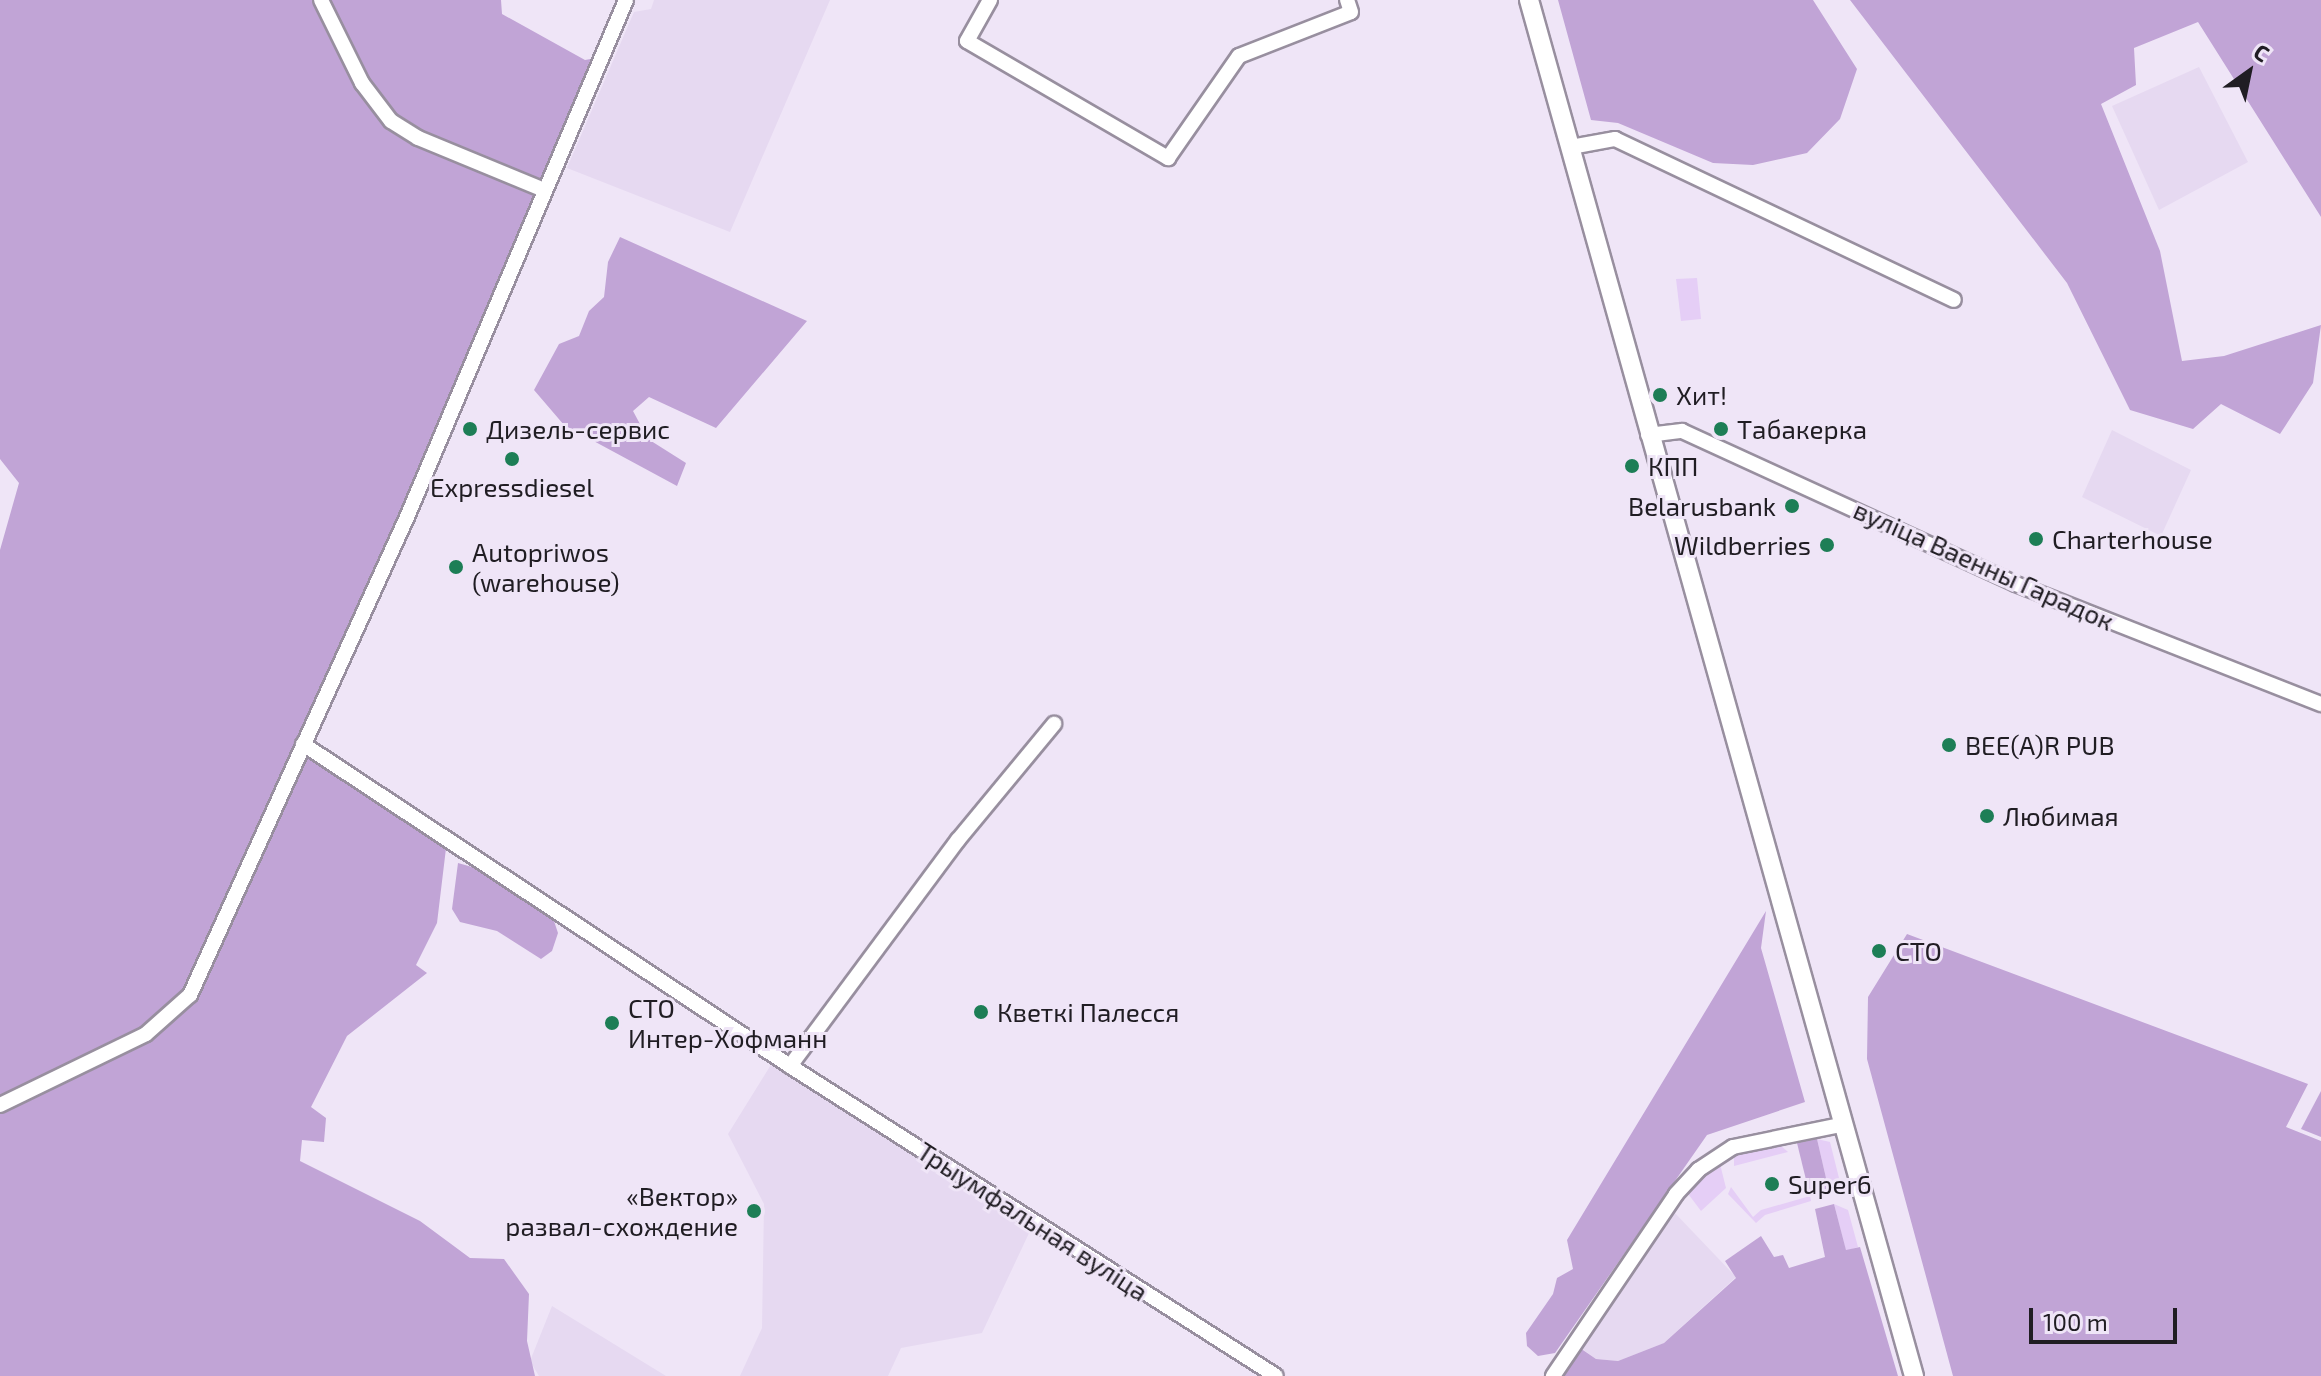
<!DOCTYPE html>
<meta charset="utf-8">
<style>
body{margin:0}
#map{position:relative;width:2321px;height:1376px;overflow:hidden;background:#efe5f7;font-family:"Exo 2",sans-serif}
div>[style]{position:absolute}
.built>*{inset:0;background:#e6d9f1}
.green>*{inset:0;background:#e5cef6}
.forest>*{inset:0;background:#c1a4d6}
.roads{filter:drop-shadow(2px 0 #988f9f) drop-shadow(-2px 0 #988f9f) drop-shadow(0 2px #988f9f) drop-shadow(0 -2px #988f9f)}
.minor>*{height:14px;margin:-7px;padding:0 7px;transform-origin:7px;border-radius:7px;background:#fff}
.major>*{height:18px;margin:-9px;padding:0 9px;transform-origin:9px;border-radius:9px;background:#fff}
.dots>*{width:22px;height:22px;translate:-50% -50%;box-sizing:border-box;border:4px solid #efe5f7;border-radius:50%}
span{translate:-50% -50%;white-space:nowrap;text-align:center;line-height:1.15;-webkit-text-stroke:6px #efe5f7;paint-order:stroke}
.poi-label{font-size:26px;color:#201d23}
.left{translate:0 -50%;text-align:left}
.right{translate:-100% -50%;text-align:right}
.street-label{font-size:26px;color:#201d23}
.north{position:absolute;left:2209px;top:32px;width:80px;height:80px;-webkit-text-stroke:6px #efe5f7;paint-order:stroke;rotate:33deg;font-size:22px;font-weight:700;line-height:32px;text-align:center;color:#201d23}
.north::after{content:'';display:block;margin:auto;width:28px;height:36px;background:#201d23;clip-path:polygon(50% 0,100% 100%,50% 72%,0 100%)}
.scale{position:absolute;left:2029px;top:1308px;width:148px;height:36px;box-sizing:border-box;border:4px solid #201d23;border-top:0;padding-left:10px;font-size:24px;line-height:28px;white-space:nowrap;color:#201d23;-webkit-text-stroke:6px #efe5f7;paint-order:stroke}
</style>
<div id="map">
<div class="built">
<i style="clip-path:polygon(654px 0,830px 0,730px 232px,567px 168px,634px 12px,651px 9px)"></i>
<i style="clip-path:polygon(2199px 67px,2248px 162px,2159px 210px,2112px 106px)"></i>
<i style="clip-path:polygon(2112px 430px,2191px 470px,2161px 536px,2082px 497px)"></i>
<i style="clip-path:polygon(772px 1063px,1030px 1231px,982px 1333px,901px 1348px,888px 1376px,740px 1376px,762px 1328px,764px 1204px,728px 1134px)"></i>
<i style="clip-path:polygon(1673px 1211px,1736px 1277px,1664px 1343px,1618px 1361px,1596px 1359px,1578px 1346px)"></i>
<i style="clip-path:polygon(552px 1306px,666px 1376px,539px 1376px,530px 1361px)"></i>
</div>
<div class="green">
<i style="clip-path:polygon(1697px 278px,1701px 319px,1681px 321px,1676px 279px)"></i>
<i style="clip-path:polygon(1817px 1139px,1830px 1142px,1840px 1182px,1834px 1191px,1829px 1191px)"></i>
<i style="clip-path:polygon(1780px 1145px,1788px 1152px,1734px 1166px,1734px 1153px)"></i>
<i style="clip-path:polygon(1719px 1160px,1726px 1188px,1701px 1211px,1686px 1191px)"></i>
<i style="clip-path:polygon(1731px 1187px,1753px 1217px,1761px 1210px,1810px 1196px,1811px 1201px,1765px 1215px,1756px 1223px,1728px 1194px)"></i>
<i style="clip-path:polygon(1834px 1204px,1848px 1210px,1858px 1247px,1846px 1251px)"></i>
</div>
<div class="forest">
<i style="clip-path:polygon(0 0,501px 0,502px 14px,585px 60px,602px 57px,303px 744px,447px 840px,437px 923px,416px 965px,427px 973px,347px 1036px,311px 1107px,326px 1118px,324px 1142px,302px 1140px,300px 1161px,420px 1221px,470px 1258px,504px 1259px,529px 1294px,527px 1341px,535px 1376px,0 1376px,0 550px,19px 483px,0 459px)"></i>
<i style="clip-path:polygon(1558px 0,1813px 0,1857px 69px,1840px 119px,1807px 153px,1753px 165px,1713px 163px,1618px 123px,1591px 120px)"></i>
<i style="clip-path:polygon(1850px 0,2321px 0,2321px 217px,2198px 22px,2134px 48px,2136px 85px,2101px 104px,2160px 251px,2182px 361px,2224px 356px,2321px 325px,2313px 383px,2280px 434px,2221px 404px,2193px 429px,2130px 410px,2067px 283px)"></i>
<i style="clip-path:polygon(620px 237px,807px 321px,716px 428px,649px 397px,633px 411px,648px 439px,686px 463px,677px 486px,564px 425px,534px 390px,559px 344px,579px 336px,589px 311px,604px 297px,608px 262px)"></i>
<i style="clip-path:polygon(458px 863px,479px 869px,554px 921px,558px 933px,552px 951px,541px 959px,497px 931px,460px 922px,452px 909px)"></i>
<i style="clip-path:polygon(1766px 911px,1761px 948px,1805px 1102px,1707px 1135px,1555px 1353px,1538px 1356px,1527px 1346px,1526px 1333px,1553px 1294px,1557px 1278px,1573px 1269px,1567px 1240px)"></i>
<i style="clip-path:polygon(1907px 934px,2308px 1084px,2286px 1127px,2321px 1141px,2321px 1376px,1953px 1376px,1867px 1059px,1868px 997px)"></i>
<i style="clip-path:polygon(2321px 1091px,2321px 1137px,2301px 1129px)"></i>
<i style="clip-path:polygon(1817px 1139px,1829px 1191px,1810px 1196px,1797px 1143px)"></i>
<i style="clip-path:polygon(1834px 1204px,1846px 1250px,1860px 1247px,1898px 1376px,1560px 1376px,1580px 1348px,1596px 1359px,1618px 1361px,1664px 1343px,1736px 1278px,1725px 1261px,1761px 1236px,1774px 1257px,1783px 1255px,1789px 1268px,1825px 1257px,1815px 1209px)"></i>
</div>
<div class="roads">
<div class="minor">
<i style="left:321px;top:0;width:93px;rotate:63.7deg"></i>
<i style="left:362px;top:83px;width:48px;rotate:52.7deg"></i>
<i style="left:391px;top:121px;width:32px;rotate:32deg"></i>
<i style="left:418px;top:138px;width:136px;rotate:22.4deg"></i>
<i style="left:990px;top:0;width:47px;rotate:119.3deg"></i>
<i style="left:967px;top:41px;width:233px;rotate:30.2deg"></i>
<i style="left:1168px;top:158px;width:124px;rotate:-55.2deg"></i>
<i style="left:1239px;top:56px;width:120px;rotate:-21.4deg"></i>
<i style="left:1351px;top:12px;width:13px;rotate:-108deg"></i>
<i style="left:1571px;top:147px;width:45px;rotate:-10.3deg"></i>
<i style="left:1615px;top:139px;width:375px;rotate:25.4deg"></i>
<i style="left:1648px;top:435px;width:34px;rotate:-7deg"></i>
<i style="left:1682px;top:431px;width:367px;rotate:24.6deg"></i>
<i style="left:2016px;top:584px;width:328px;rotate:21.5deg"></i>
<i style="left:303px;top:744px;width:584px;rotate:33.47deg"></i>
<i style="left:790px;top:1066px;width:576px;rotate:32.53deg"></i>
<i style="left:790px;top:1066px;width:282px;rotate:-53.4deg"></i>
<i style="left:958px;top:840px;width:151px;rotate:-50.4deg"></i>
<i style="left:0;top:1105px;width:162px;rotate:-25.9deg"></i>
<i style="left:146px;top:1034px;width:59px;rotate:-41.6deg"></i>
<i style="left:190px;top:995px;width:525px;rotate:-65.58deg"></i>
<i style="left:407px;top:517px;width:561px;rotate:-67.04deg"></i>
<i style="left:1553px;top:1376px;width:220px;rotate:-55.9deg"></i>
<i style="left:1676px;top:1194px;width:33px;rotate:-47deg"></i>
<i style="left:1698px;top:1170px;width:42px;rotate:-33.3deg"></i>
<i style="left:1733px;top:1147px;width:109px;rotate:-11.6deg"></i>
</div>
<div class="major">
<i style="left:1529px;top:0;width:1429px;rotate:74.37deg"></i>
</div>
</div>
<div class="dots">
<i style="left:1660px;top:395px;background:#1d7e56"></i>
<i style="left:470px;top:429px;background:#1d7e56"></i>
<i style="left:1721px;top:429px;background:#1d7e56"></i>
<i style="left:512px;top:459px;background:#1d7e56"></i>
<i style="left:1632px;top:466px;background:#1d7e56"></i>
<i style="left:1792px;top:506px;background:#1d7e56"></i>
<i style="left:2036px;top:539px;background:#1d7e56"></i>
<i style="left:1827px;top:545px;background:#1d7e56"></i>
<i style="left:456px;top:567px;background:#1d7e56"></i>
<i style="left:1949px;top:745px;background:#1d7e56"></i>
<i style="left:1987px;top:816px;background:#1d7e56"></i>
<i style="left:1879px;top:951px;background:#1d7e56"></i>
<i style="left:981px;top:1012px;background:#1d7e56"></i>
<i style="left:612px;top:1023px;background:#1d7e56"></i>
<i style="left:1772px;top:1184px;background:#1d7e56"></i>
<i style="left:754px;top:1211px;background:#1d7e56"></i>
</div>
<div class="poi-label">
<span class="left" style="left:1676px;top:395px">Хит!</span>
<span class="left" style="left:486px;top:429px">Дизель-сервис</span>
<span class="left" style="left:1737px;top:429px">Табакерка</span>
<span class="left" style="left:1648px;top:466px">КПП</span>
<span style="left:512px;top:487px">Expressdiesel</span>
<span class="right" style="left:1776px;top:506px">Belarusbank</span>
<span class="left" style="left:2052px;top:539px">Charterhouse</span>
<span class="right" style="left:1811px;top:545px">Wildberries</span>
<span class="left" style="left:472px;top:567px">Autopriwos<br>(warehouse)</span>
<span class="left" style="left:1965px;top:745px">BEE(A)R PUB</span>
<span class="left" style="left:2003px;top:816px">Любимая</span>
<span class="left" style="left:1895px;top:951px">СТО</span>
<span class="left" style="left:628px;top:1023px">СТО<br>Интер-Хофманн</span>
<span class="left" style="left:997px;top:1012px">Кветкі Палесся</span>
<span class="left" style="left:1788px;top:1184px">Super6</span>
<span class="right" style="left:738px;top:1211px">«Вектор»<br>развал-схождение</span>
</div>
<div class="street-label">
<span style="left:1984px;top:565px;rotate:24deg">вуліца Ваенны Гарадок</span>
<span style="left:1033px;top:1221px;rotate:33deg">Трыумфальная вуліца</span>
</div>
<div class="north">С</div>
<div class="scale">100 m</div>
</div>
